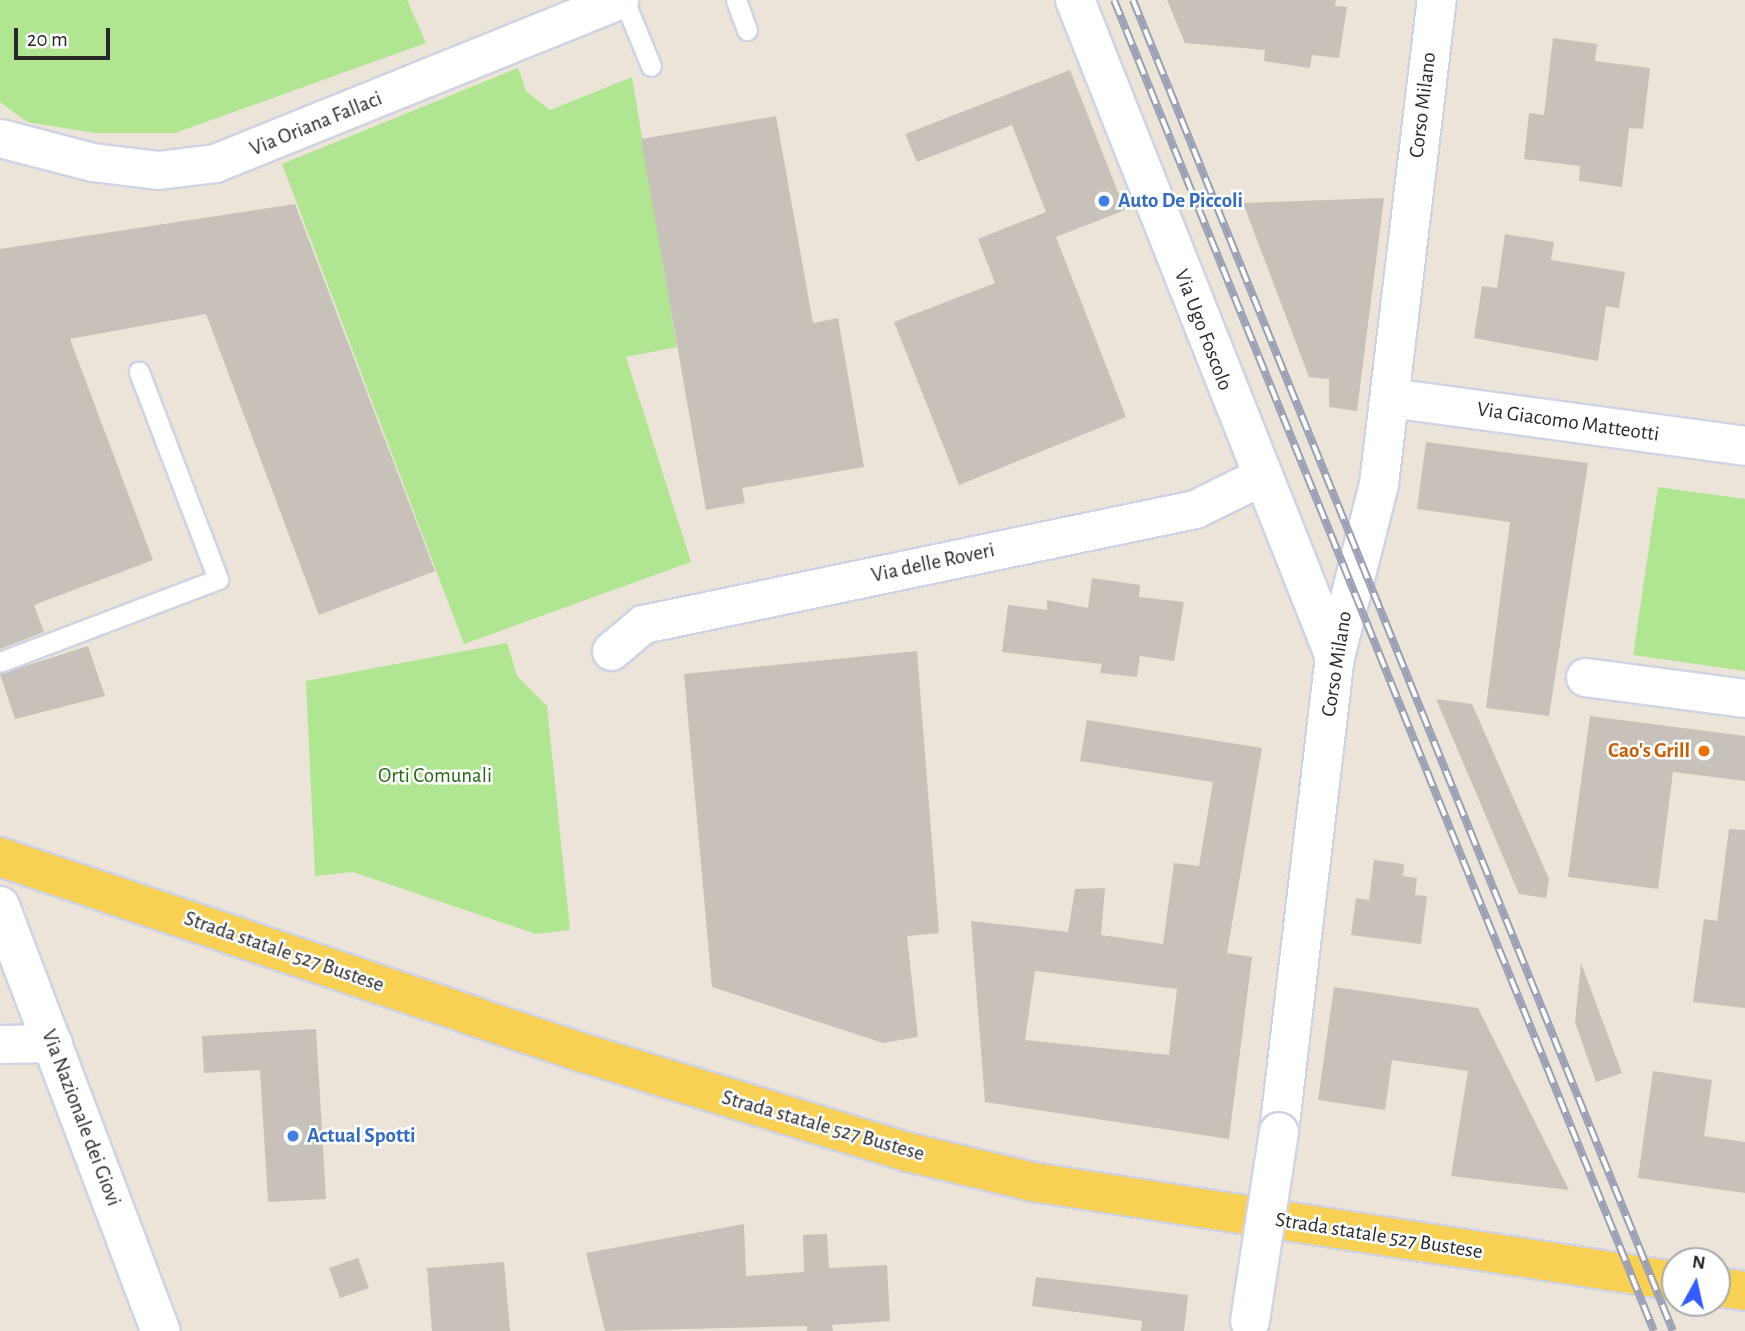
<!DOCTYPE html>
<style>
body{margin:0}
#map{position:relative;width:1745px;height:1331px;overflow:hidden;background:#ece4d9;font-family:"Alegreya Sans",sans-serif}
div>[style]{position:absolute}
.green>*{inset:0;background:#b0e692}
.building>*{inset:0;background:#c7c1b9}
.roads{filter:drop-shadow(2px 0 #cfd3e3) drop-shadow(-2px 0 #cfd3e3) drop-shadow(0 2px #cfd3e3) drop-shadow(0 -2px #cfd3e3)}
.lane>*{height:19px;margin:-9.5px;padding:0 9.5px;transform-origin:9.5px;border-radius:9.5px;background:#fff}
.street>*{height:37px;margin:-18.5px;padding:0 18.5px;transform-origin:18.5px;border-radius:18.5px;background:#fff}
.secondary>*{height:38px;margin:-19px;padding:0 19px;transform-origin:19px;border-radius:19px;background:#fff}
.primary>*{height:38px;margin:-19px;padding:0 19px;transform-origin:19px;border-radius:19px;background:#f8d053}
.rail>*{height:8px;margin-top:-4px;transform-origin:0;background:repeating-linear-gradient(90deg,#fff 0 16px,#9ca0b4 0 32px);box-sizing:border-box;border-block:2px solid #9ca0b4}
.bridges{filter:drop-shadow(2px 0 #cfd3e3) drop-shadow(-2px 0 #cfd3e3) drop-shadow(0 2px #cfd3e3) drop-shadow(0 -2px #cfd3e3)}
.secondary-bridge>*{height:38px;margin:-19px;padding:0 19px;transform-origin:19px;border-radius:19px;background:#fff}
.dots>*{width:19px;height:19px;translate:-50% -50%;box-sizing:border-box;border:4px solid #fff;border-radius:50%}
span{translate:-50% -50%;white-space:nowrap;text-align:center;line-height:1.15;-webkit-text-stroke:5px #fff;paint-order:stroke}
.street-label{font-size:21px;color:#292929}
.shop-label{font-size:21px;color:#366cbe;font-weight:700}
.left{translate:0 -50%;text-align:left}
.food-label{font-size:21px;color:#c56008;font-weight:700}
.right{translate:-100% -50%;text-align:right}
.park-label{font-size:21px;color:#286916}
.north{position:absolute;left:1661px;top:1247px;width:70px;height:70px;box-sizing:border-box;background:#fff;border:2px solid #a9a9a9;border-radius:50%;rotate:8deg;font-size:19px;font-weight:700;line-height:28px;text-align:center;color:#292929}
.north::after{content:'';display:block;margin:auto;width:24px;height:32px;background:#335bff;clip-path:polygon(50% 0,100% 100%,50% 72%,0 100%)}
.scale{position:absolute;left:14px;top:28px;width:96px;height:32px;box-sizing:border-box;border:4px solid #292929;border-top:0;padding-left:9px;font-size:21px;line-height:24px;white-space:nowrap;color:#292929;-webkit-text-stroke:5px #fff;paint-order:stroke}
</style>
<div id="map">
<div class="green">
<i style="clip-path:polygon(0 0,407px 0,426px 43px,175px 133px,95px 133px,27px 122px,0 102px)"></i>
<i style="clip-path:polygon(518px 68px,526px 91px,550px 110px,632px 77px,677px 347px,626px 357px,691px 562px,464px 644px,282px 164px)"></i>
<i style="clip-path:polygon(1658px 487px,1745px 499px,1745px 671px,1633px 655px)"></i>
<i style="clip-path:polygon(507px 643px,517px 676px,547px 706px,570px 930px,536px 934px,353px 872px,315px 876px,306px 681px)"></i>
</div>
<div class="building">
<i style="clip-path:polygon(1167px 0,1336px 0,1335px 6px,1347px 7px,1339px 58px,1312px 55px,1310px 68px,1264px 61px,1265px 50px,1185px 43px)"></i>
<i style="clip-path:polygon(1553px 38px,1597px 44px,1595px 61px,1650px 68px,1643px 129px,1629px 128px,1622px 187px,1579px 181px,1580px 166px,1524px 159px,1529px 113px,1544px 115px)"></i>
<i style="clip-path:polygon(1070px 70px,1125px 210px,1056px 237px,1126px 417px,959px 485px,894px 322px,995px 283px,978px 239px,1046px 212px,1012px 125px,917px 162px,905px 134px)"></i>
<i style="clip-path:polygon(776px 116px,813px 323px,838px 318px,864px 467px,742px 488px,745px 503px,706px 510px,641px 139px)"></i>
<i style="clip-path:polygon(1384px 198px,1357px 411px,1329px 407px,1329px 379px,1309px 377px,1243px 203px)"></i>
<i style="clip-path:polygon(295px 204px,435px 571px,319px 615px,206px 314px,70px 339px,153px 560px,34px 605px,44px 632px,0 649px,0 249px)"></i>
<i style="clip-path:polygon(1505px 234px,1554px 242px,1551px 260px,1625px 272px,1619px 308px,1606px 306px,1598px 361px,1474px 338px,1482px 286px,1497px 288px)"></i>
<i style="clip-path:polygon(1426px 442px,1588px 463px,1549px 716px,1486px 708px,1510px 522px,1417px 509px)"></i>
<i style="clip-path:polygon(1092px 578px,1140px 585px,1139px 597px,1184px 602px,1174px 661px,1140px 656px,1137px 677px,1100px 673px,1102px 664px,1002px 652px,1008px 605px,1047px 610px,1047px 600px,1088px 608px)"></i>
<i style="clip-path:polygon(88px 646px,105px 696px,15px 719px,0 674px)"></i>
<i style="clip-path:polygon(917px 651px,939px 933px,907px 936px,918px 1037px,883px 1043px,712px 987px,684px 674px)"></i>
<i style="clip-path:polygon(1436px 699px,1472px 704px,1549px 879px,1546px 898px,1519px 894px)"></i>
<i style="clip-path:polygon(1590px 716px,1745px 736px,1745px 781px,1673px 772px,1658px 889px,1568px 877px)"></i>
<i style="clip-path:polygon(evenodd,1087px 720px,1262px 748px,1227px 953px,1252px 957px,1229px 1139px,985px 1102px,971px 921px,1068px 932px,1075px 889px,1105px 888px,1101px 935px,1163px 944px,1174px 863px,1199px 866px,1213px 782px,1080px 761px,1087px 720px,1035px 971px,1177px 989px,1169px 1055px,1025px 1040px,1035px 971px)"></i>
<i style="clip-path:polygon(1729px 829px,1745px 830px,1745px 1008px,1693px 1002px,1704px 919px,1717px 921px)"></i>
<i style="clip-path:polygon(1374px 860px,1404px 864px,1403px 876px,1417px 878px,1415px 895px,1427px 896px,1421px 944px,1351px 935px,1356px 898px,1369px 900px)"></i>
<i style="clip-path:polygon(1581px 963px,1622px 1073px,1596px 1082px,1575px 1022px)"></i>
<i style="clip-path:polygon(1334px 987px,1478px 1008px,1569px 1190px,1451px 1176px,1468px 1071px,1392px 1060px,1385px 1110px,1318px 1100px)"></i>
<i style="clip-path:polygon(316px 1029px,326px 1199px,268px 1202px,260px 1070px,204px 1073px,202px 1036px)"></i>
<i style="clip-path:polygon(1653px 1071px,1712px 1080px,1704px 1136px,1745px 1142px,1745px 1193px,1638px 1178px)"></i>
<i style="clip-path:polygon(744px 1224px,746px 1276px,804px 1272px,803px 1235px,827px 1234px,829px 1268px,887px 1265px,890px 1321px,832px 1325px,833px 1331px,807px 1331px,807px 1326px,605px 1331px,586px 1253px)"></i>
<i style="clip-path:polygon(358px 1258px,369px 1288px,340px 1298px,329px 1268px)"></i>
<i style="clip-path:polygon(504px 1262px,510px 1331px,432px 1331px,427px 1268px)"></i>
<i style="clip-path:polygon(1036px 1277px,1188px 1295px,1184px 1331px,1141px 1331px,1142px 1321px,1032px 1306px)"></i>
</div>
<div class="roads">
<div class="lane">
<i style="left:624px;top:0;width:71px;rotate:67.8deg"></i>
<i style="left:736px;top:0;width:32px;rotate:70deg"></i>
<i style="left:0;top:662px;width:233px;rotate:-20.8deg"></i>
<i style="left:218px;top:579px;width:222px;rotate:-110.9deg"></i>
</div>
<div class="street">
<i style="left:0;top:138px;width:95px;rotate:14.6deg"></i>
<i style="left:92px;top:162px;width:66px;rotate:6.9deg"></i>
<i style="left:158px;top:170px;width:57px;rotate:-7deg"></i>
<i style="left:215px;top:163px;width:436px;rotate:-22deg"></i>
<i style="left:611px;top:651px;width:42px;rotate:-40.2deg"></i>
<i style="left:643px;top:624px;width:564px;rotate:-11.77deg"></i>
<i style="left:1195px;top:509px;width:72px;rotate:-26.2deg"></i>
<i style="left:1585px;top:677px;width:161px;rotate:7.5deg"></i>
<i style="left:0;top:1044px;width:53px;rotate:-1.1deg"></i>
</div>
<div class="secondary">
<i style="left:1075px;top:0;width:707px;rotate:68.41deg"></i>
<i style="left:1391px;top:398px;width:357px;rotate:7.7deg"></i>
<i style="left:0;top:906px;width:454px;rotate:69.3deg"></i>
<i style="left:1279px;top:1132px;width:478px;rotate:-83.3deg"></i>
<i style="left:1335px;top:657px;width:179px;rotate:-75.7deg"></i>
<i style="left:1379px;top:484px;width:487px;rotate:-83.2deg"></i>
</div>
<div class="primary">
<i style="left:0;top:857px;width:615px;rotate:18.58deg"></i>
<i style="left:583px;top:1053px;width:339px;rotate:17deg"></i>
<i style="left:907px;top:1152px;width:130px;rotate:13.4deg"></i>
<i style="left:1033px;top:1182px;width:650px;rotate:8.77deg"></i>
<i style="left:1717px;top:1287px;width:28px;rotate:8deg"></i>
</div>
</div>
<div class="rail">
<i style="left:1114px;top:0;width:1436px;rotate:67.92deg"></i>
<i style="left:1133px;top:0;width:1436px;rotate:67.92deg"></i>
</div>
<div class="bridges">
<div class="secondary-bridge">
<i style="left:1250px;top:1321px;width:191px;rotate:-81.3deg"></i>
</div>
</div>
<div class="dots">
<i style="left:1104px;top:201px;background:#3f7fe0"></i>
<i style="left:1704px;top:751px;background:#e8710a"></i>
<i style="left:293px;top:1136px;background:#3f7fe0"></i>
</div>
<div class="street-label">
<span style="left:1423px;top:105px;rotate:-83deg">Corso Milano</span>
<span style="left:316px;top:124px;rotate:-22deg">Via Oriana Fallaci</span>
<span style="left:1203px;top:330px;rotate:69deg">Via Ugo Foscolo</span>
<span style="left:1568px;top:422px;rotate:8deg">Via Giacomo Matteotti</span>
<span style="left:933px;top:563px;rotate:-12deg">Via delle Roveri</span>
<span style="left:1337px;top:664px;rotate:-81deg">Corso Milano</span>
<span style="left:284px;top:952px;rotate:19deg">Strada statale 527 Bustese</span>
<span style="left:81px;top:1118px;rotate:69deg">Via Nazionale dei Giovi</span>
<span style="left:823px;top:1126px;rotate:16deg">Strada statale 527 Bustese</span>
<span style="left:1379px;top:1236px;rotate:9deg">Strada statale 527 Bustese</span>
</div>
<div class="shop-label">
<span class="left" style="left:1118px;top:201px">Auto De Piccoli</span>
<span class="left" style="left:307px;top:1136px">Actual Spotti</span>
</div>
<div class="food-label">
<span class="right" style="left:1690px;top:751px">Cao's Grill</span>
</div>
<div class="park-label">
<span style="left:435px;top:776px">Orti Comunali</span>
</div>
<div class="north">N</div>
<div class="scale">20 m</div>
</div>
